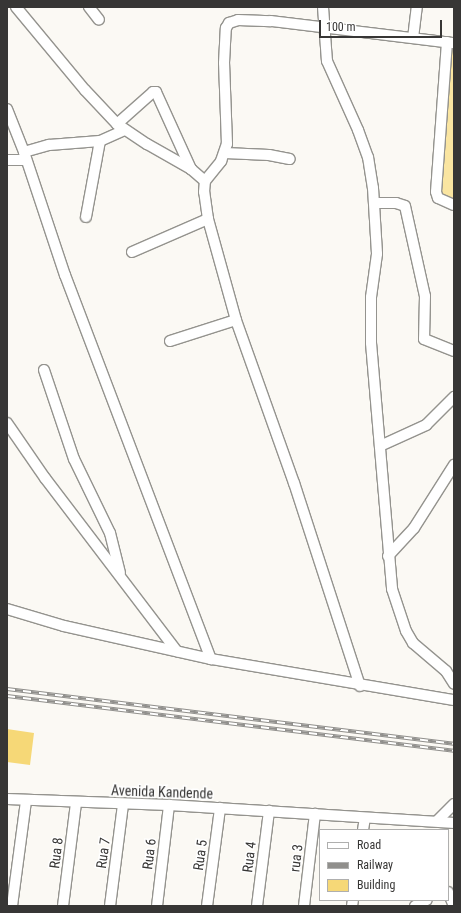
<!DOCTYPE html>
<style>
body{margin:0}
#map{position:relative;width:461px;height:913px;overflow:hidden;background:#fbf9f4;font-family:"Roboto Condensed",sans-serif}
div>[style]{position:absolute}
.green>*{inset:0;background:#fae5a1}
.building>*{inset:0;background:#f6d877}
.roads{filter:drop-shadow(1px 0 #94938e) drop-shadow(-1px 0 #94938e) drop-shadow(0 1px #94938e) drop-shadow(0 -1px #94938e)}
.minor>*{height:10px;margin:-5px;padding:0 5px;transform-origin:5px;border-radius:5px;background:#fff}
.rail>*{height:4px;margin-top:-2px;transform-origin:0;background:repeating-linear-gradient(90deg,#fff 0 8px,#908f8c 0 16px);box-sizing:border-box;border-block:1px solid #908f8c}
span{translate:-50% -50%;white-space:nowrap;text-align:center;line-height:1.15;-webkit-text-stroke:3px #fff;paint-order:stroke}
.street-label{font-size:14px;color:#373635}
.frame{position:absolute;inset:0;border:8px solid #373635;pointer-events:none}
.legend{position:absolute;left:319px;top:829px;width:130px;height:72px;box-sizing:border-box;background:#fff;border:1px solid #afafae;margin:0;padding:5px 7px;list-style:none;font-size:12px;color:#373635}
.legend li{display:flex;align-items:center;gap:8px;height:20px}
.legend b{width:20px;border:1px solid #afafae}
.scale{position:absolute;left:319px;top:20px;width:123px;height:18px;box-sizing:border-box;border:2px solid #373635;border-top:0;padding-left:5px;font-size:12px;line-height:14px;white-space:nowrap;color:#373635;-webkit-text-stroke:3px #fff;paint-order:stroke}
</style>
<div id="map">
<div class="green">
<i style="clip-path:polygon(452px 50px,454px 50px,454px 203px,436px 202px)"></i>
</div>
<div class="building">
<i style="clip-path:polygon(7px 729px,34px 733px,30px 765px,7px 762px)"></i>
</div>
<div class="roads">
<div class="minor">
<i style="left:16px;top:7px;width:108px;rotate:50.3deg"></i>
<i style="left:85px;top:90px;width:47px;rotate:46.7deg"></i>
<i style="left:117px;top:124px;width:36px;rotate:34deg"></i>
<i style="left:147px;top:144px;width:51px;rotate:29.6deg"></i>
<i style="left:191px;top:169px;width:18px;rotate:41deg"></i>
<i style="left:89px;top:7px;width:16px;rotate:52deg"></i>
<i style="left:323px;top:7px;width:54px;rotate:85.8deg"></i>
<i style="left:327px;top:61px;width:76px;rotate:65.8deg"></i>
<i style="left:358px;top:130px;width:29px;rotate:70deg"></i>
<i style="left:368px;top:157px;width:31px;rotate:81deg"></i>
<i style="left:373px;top:188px;width:66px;rotate:86.5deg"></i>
<i style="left:377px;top:254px;width:43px;rotate:97.9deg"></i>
<i style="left:371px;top:297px;width:46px;rotate:90deg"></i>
<i style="left:371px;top:343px;width:247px;rotate:85.1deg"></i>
<i style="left:392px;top:589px;width:44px;rotate:71.6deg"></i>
<i style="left:406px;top:631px;width:14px;rotate:60deg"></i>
<i style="left:413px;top:643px;width:43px;rotate:40.3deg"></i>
<i style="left:446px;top:671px;width:15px;rotate:58deg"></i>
<i style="left:413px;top:38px;width:31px;rotate:-83deg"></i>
<i style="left:447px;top:42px;width:150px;rotate:94.2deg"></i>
<i style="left:436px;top:192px;width:6px;rotate:72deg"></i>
<i style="left:438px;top:198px;width:17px;rotate:24deg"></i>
<i style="left:7px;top:109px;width:46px;rotate:68.4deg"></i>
<i style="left:24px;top:152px;width:130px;rotate:71.6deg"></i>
<i style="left:65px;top:275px;width:411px;rotate:69.2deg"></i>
<i style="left:117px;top:124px;width:48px;rotate:-41.6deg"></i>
<i style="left:153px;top:92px;width:3px"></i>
<i style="left:156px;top:92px;width:85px;rotate:65.6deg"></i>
<i style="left:24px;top:152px;width:26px;rotate:-16deg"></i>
<i style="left:49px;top:145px;width:51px;rotate:-4.5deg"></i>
<i style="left:100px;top:141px;width:27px;rotate:-24deg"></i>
<i style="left:225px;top:153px;width:44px;rotate:2.6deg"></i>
<i style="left:269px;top:155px;width:21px;rotate:11deg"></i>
<i style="left:7px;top:160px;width:19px"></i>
<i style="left:375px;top:203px;width:21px"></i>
<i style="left:396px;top:203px;width:9px;rotate:18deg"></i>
<i style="left:405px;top:206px;width:92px;rotate:77.5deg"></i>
<i style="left:425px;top:296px;width:43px;rotate:91.3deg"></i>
<i style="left:424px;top:339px;width:32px;rotate:22deg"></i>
<i style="left:86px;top:217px;width:77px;rotate:-79.6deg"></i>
<i style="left:132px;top:252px;width:83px;rotate:-23.5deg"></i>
<i style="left:170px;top:341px;width:69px;rotate:-17.7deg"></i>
<i style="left:44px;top:370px;width:94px;rotate:71.4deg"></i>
<i style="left:74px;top:459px;width:82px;rotate:64.1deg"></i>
<i style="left:110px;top:533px;width:41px;rotate:76deg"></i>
<i style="left:7px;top:423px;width:67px;rotate:55.4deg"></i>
<i style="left:45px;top:478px;width:218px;rotate:52.7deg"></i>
<i style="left:380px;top:446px;width:51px;rotate:-24.5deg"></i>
<i style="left:426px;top:425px;width:40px;rotate:-45deg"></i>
<i style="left:388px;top:556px;width:38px;rotate:-47deg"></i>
<i style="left:414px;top:528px;width:75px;rotate:-57.6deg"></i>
<i style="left:7px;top:609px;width:59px;rotate:16.6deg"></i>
<i style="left:64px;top:626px;width:151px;rotate:12.7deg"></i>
<i style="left:211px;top:659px;width:246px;rotate:9.6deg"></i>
<i style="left:360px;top:686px;width:213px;rotate:-108deg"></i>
<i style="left:294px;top:483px;width:173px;rotate:-109.6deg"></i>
<i style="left:236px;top:320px;width:105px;rotate:-105.5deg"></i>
<i style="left:208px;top:219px;width:27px;rotate:-98deg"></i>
<i style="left:204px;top:192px;width:11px;rotate:-85deg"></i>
<i style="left:205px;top:181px;width:26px;rotate:-51deg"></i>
<i style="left:221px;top:161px;width:18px;rotate:-71deg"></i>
<i style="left:227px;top:144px;width:81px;rotate:-92.1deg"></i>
<i style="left:224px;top:63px;width:35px;rotate:-87deg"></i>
<i style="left:226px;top:28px;width:6px;rotate:-59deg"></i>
<i style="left:229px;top:23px;width:9px;rotate:-18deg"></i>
<i style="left:238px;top:20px;width:33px;rotate:2deg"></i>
<i style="left:271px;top:21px;width:184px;rotate:6.9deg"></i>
<i style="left:7px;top:799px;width:162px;rotate:2.1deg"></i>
<i style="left:169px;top:805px;width:286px;rotate:3.6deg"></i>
<i style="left:437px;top:821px;width:24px;rotate:-45deg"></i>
<i style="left:363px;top:830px;width:12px;rotate:-81deg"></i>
<i style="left:448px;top:892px;width:15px;rotate:67deg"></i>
<i style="left:12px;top:906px;width:106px;rotate:-82.4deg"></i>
<i style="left:63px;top:906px;width:104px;rotate:-82.8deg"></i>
<i style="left:110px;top:906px;width:103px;rotate:-82.7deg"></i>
<i style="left:157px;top:906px;width:102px;rotate:-83.2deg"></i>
<i style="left:207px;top:906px;width:99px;rotate:-82.4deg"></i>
<i style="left:257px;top:906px;width:96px;rotate:-82.8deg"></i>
<i style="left:304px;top:906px;width:93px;rotate:-83.2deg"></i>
<i style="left:352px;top:906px;width:6px;rotate:-81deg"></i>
<i style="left:415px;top:906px;width:13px;rotate:-27deg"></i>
</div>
</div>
<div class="rail">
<i style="left:7px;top:689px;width:450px;rotate:7deg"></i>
<i style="left:7px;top:696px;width:450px;rotate:7deg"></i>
</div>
<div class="street-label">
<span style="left:162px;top:792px;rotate:2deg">Avenida Kandende</span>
<span style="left:56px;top:853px;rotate:-83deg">Rua 8</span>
<span style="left:103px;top:853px;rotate:-82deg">Rua 7</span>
<span style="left:149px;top:854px;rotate:-83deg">Rua 6</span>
<span style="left:200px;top:855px;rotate:-82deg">Rua 5</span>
<span style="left:249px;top:857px;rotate:-83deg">Rua 4</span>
<span style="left:296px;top:858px;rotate:-83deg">rua 3</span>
</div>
<div class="frame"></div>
<ul class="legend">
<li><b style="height:5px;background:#fff"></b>Road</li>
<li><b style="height:5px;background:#908f8c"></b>Railway</li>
<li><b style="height:11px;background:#f6d877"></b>Building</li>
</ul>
<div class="scale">100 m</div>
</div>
